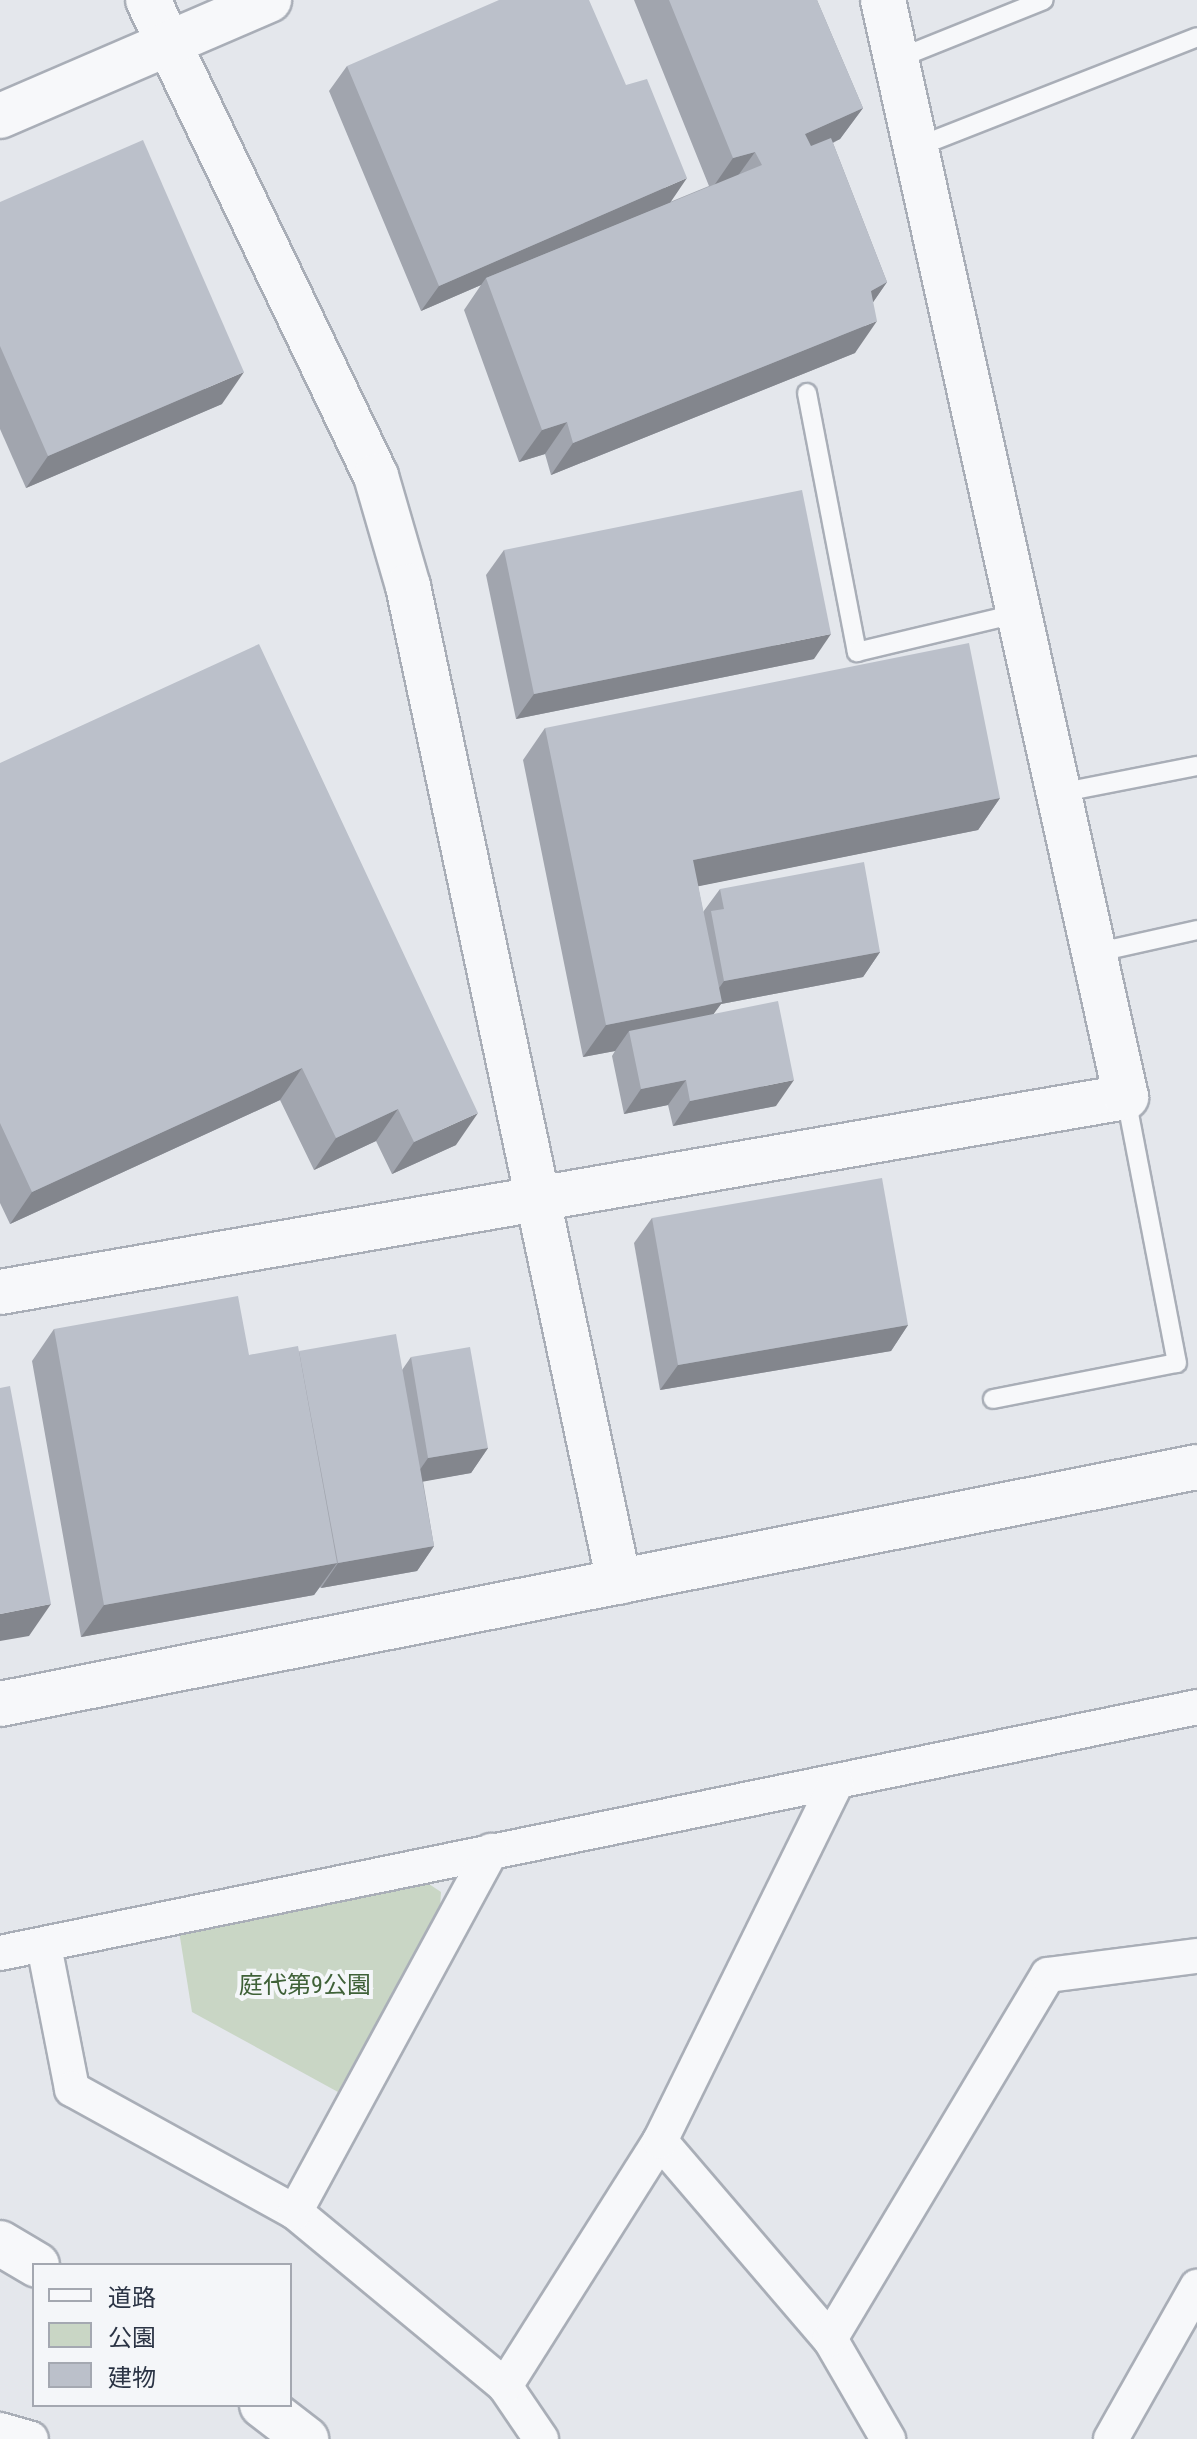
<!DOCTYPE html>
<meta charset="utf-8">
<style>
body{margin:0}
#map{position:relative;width:1197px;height:2439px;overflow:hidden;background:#e4e7ec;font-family:"Roboto Condensed","Noto Sans JP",sans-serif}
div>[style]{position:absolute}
.green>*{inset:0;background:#c9d6c5}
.roads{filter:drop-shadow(2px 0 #a9aeb7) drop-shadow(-2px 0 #a9aeb7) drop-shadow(0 2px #a9aeb7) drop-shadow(0 -2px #a9aeb7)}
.service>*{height:18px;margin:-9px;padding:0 9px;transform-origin:9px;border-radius:9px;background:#f7f8fa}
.minor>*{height:34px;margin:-17px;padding:0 17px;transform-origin:17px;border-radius:17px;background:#f7f8fa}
.tertiary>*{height:44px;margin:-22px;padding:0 22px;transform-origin:22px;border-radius:22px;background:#f7f8fa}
.wall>*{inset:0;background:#a1a5ae}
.shaded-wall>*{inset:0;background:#83868d}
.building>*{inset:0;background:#bbc0ca}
span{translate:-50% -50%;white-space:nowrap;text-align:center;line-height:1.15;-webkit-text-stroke:8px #f4f6f9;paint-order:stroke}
.park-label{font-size:24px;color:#3f6138}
.legend{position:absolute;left:32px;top:2263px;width:260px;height:144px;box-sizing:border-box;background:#f4f6f9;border:2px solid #a4a8b1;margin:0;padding:10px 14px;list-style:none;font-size:24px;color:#2b3445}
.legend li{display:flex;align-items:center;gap:16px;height:40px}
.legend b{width:40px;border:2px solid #a4a8b1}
</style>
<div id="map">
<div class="green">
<i style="clip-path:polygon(429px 1884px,441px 1892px,440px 1909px,338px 2092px,192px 2012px,179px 1931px)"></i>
</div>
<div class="roads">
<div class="service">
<i style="left:897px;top:59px;width:158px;rotate:-21.9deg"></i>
<i style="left:917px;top:147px;width:301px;rotate:-21.4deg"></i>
<i style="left:807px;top:393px;width:264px;rotate:79.1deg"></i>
<i style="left:857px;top:652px;width:167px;rotate:-13.5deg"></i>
<i style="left:1059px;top:793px;width:141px;rotate:-11.1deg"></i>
<i style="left:1094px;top:953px;width:106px;rotate:-12.6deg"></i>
<i style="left:993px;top:1399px;width:187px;rotate:-11.1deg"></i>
<i style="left:1177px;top:1363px;width:271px;rotate:-100.9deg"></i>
</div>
<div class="minor">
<i style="left:44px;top:1946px;width:146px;rotate:78.9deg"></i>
<i style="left:72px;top:2089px;width:255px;rotate:28.9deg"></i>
<i style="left:295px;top:2212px;width:273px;rotate:39.6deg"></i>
<i style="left:505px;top:2386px;width:64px;rotate:55.8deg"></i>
<i style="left:0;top:1953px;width:1222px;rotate:-11.61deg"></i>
<i style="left:660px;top:2141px;width:261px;rotate:49.4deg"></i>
<i style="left:830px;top:2339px;width:116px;rotate:59.9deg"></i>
<i style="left:295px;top:2212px;width:411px;rotate:-61.5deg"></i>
<i style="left:830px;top:2339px;width:424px;rotate:-59.1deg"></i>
<i style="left:1048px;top:1975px;width:150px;rotate:-7.3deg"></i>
<i style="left:505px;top:2386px;width:290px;rotate:-57.7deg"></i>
<i style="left:660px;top:2141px;width:399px;rotate:-63.8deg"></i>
<i style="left:0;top:2430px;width:32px;rotate:16deg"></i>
<i style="left:1111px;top:2439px;width:175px;rotate:-60.5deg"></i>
</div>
<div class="tertiary">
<i style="left:148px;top:0;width:528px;rotate:64.41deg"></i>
<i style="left:376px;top:476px;width:115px;rotate:73.8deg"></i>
<i style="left:408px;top:586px;width:1018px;rotate:78.04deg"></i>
<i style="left:0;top:116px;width:293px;rotate:-23.3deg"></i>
<i style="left:0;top:1292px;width:1143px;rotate:-9.83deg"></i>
<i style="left:1126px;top:1097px;width:1124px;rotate:-102.49deg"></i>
<i style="left:0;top:1704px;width:1220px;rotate:-11.2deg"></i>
<i style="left:0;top:2243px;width:43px;rotate:30.7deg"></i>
<i style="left:262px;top:2405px;width:56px;rotate:37.7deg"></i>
</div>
</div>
<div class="wall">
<i style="clip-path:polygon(634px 0,817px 0,863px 108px,840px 139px,833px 143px,887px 282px,873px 302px,855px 353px,551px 475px,545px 454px,519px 462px,464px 310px,481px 285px,421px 311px,329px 91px,347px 66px,626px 85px,670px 202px,709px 186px)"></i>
<i style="clip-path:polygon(0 202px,222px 404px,26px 488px,0 429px)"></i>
<i style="clip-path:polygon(504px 550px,814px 659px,516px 719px,486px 575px)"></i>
<i style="clip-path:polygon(545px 728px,1000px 798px,978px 830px,698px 886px,703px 912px,720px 889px,880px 952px,863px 977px,721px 1004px,713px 1014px,776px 1106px,673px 1126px,668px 1105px,624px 1114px,612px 1056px,615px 1051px,583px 1057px,523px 760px)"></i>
<i style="clip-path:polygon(0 763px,456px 1145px,392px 1174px,376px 1141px,314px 1170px,280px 1100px,10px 1224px,0 1203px)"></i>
<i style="clip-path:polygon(652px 1218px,908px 1325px,891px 1351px,660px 1390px,634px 1243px)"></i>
<i style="clip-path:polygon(54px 1329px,249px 1355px,299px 1352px,402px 1370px,411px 1357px,488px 1448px,471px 1473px,423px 1481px,434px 1546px,417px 1571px,321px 1588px,320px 1587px,314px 1595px,81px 1637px,32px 1361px)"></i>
</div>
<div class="shaded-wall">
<i style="clip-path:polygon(863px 108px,840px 139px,782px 166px,805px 134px)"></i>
<i style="clip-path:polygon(755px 152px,732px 184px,711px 190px,733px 158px)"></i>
<i style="clip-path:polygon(687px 178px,670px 203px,486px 278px,481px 285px,421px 311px,439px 286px)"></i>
<i style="clip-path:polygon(887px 282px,865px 314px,871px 291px)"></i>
<i style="clip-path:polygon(877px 321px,855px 353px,551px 475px,573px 443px)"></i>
<i style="clip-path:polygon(244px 372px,222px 404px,26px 488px,48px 456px)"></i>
<i style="clip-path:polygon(567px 422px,545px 454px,519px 462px,542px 430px)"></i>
<i style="clip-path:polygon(831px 634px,814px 659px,516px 719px,534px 694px)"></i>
<i style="clip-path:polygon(1000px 798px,978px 830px,670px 892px,693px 860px)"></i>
<i style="clip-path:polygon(880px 952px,863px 977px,721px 1004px,699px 1034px,629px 1031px,615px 1051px,583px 1057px,606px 1025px,707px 1005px,724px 981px)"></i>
<i style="clip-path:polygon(302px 1068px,280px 1100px,10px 1224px,32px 1192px)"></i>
<i style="clip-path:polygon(686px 1080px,668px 1105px,624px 1114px,641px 1089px)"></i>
<i style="clip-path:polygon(794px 1080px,776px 1106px,673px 1126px,690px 1101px)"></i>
<i style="clip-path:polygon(398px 1109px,376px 1141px,314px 1170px,336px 1138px)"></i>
<i style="clip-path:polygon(478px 1113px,456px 1145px,392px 1174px,414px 1142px)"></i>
<i style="clip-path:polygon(908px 1325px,891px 1351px,660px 1390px,678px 1365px)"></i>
<i style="clip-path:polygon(488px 1448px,471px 1473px,410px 1484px,428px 1458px)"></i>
<i style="clip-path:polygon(434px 1546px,417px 1571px,321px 1588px,338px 1563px)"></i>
<i style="clip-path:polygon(337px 1563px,314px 1595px,81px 1637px,104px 1605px)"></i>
<i style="clip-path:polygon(51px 1604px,29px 1636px,0 1641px,0 1614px)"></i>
</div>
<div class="building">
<i style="clip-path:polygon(499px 0,589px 0,626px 85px,647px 79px,687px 178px,439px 286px,347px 66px)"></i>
<i style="clip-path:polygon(669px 0,817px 0,863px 108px,805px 134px,811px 146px,831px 138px,887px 282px,871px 291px,877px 321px,573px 443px,567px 422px,542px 430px,486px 278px,762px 165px,755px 152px,733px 158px)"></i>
<i style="clip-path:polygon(143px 140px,244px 372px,48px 456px,0 346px,0 202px)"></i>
<i style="clip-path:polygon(802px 490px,831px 634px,534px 694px,504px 550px)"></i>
<i style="clip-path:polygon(969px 643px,1000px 798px,693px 860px,722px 1002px,606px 1025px,545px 728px)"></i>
<i style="clip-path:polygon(259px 644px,478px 1113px,414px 1142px,398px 1109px,336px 1138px,302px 1068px,32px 1192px,0 1123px,0 763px)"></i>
<i style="clip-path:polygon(864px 862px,880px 952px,724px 981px,711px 911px,724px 909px,720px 889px)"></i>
<i style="clip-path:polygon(778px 1001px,794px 1080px,690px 1101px,686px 1080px,641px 1089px,629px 1031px)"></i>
<i style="clip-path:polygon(882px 1178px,908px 1325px,678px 1365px,652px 1218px)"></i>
<i style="clip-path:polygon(238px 1296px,249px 1355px,298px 1346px,337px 1563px,104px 1605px,54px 1329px)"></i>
<i style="clip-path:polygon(396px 1334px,434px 1546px,338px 1563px,299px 1351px)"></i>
<i style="clip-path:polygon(470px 1347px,488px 1448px,428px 1458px,411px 1357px)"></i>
<i style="clip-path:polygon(10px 1386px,51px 1604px,0 1614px,0 1388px)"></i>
</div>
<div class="park-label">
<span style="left:305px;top:1986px">庭代第9公園</span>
</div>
<ul class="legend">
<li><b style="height:10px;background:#f7f8fa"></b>道路</li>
<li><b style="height:22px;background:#c9d6c5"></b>公園</li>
<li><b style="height:22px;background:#bbc0ca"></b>建物</li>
</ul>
</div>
